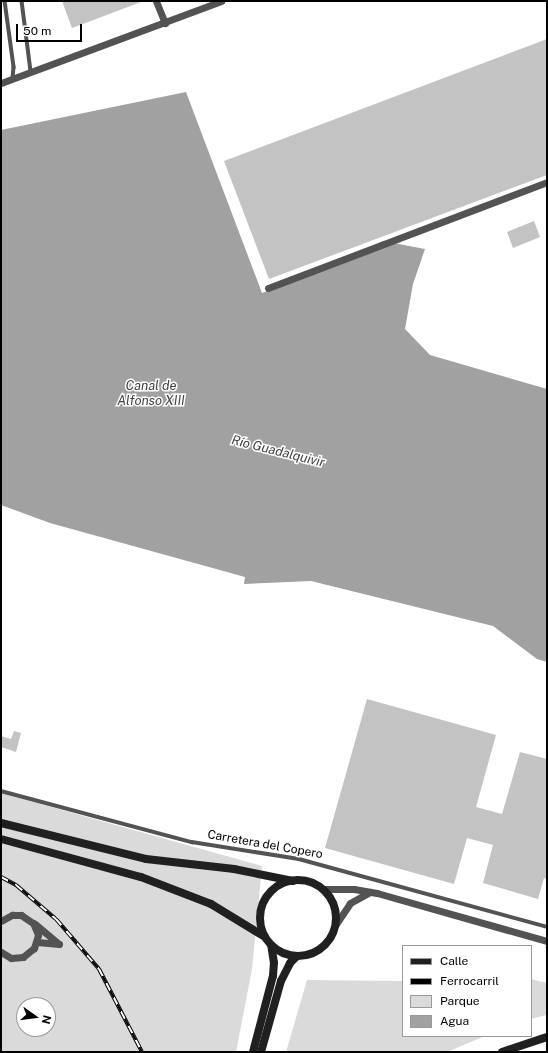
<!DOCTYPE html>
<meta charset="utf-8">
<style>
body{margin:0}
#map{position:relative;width:548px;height:1053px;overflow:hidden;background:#fff;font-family:"Public Sans",sans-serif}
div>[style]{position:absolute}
.green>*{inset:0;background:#dadada}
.water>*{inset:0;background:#a1a1a1}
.building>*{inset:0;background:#c3c3c3}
.lane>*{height:3.5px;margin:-1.75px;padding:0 1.75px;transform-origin:1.75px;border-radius:1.75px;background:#535353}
.street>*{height:7px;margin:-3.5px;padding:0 3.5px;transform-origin:3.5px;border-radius:3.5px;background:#535353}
.secondary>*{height:8px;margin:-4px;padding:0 4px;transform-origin:4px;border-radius:4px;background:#202020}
.secondary>.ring{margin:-4px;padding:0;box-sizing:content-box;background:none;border:8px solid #202020;border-radius:50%}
.rail>*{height:4px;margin-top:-2px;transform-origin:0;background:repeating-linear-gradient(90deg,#fff 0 8px,#000 0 16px);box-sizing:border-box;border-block:1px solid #000}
span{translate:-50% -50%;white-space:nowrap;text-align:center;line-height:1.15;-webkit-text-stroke:3px #fff;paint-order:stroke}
.street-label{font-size:12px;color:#000}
.water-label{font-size:13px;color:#424242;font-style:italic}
.frame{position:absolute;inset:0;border:2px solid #000;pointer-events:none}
.legend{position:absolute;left:402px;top:945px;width:130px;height:92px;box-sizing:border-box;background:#fff;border:1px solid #999;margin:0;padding:5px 7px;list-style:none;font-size:12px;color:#000}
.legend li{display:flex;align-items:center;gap:8px;height:20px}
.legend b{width:20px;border:1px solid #999}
.north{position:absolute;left:16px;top:997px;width:40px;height:40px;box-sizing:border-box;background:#fff;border:1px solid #999;border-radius:50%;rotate:104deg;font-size:11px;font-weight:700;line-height:16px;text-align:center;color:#000}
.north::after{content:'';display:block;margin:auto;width:14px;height:18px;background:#000;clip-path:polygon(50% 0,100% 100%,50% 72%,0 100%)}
.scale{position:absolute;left:16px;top:24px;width:66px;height:18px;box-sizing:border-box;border:2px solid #000;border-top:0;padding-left:5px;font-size:12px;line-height:14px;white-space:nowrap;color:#000;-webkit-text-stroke:3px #fff;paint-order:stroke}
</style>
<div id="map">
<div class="green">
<i style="clip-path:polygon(evenodd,1px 793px,262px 866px,252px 969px,236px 1052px,1px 1052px,1px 793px,24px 1005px,48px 1005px,48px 1029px,24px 1029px,24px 1005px)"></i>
<i style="clip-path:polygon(531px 979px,547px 983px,547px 1015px,531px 1019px)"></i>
<i style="clip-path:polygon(307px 980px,403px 981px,403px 1036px,485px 1036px,447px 1052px,286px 1052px)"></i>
</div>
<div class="water">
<i style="clip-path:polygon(186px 92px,262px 293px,335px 265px,383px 241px,425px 249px,413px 284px,405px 329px,430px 355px,547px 389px,547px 662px,537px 659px,493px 626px,311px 581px,244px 584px,245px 577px,50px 523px,1px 505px,1px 130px)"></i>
</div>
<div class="building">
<i style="clip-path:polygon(62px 1px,141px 1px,141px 2px,72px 28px)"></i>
<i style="clip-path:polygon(547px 39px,547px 175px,269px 279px,224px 161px)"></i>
<i style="clip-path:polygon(534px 221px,540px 237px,513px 248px,507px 232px)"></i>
<i style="clip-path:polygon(367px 699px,496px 735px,476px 807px,502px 814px,520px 752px,547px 759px,547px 879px,544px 878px,538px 899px,483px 883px,493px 845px,467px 838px,454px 884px,325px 848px)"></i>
<i style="clip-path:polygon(14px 731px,21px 733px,16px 752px,1px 747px,1px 736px,11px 739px)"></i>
</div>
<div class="lane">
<i style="left:5px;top:1px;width:67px;rotate:82.2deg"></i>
<i style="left:14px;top:67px;width:11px;rotate:95deg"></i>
<i style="left:22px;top:1px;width:71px;rotate:82.7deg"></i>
<i style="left:1px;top:791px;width:198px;rotate:15deg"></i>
<i style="left:192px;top:842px;width:108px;rotate:9deg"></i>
<i style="left:299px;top:859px;width:257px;rotate:15.3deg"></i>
</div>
<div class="street">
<i style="left:156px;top:1px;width:24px;rotate:68deg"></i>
<i style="left:1px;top:83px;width:235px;rotate:-20.4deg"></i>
<i style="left:268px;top:288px;width:298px;rotate:-20.8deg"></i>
<i style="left:323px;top:889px;width:31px"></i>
<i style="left:354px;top:889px;width:23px;rotate:10deg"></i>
<i style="left:377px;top:893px;width:177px;rotate:15.8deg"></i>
<i style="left:1px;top:921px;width:13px;rotate:-29deg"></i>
<i style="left:12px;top:915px;width:9px"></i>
<i style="left:21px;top:915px;width:14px;rotate:34deg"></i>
<i style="left:33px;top:923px;width:13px;rotate:67deg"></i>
<i style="left:38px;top:935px;width:14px;rotate:107deg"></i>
<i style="left:34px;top:948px;width:14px;rotate:141deg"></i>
<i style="left:23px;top:957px;width:12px;rotate:175deg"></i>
<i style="left:11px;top:958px;width:12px;rotate:-149deg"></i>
<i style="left:35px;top:924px;width:31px;rotate:40deg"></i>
<i style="left:59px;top:944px;width:22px;rotate:-175deg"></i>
<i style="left:336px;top:924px;width:25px;rotate:-56deg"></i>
<i style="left:350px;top:903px;width:23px;rotate:-29deg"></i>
</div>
<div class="secondary">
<i style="left:1px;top:823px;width:149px;rotate:13.9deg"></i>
<i style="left:146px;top:859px;width:89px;rotate:6.5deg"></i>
<i style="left:234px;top:869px;width:60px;rotate:11.5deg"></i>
<i style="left:1px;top:839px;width:145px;rotate:15.2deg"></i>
<i style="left:141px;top:877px;width:75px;rotate:21.1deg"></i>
<i style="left:211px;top:904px;width:63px;rotate:31.4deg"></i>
<i class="ring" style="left:260px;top:880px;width:68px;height:68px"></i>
<i style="left:253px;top:1052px;width:79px;rotate:-75.3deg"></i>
<i style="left:273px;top:976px;width:13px;rotate:-86deg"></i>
<i style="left:274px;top:963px;width:18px;rotate:-99deg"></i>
<i style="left:261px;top:1052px;width:74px;rotate:-74.3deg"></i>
<i style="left:281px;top:981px;width:20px;rotate:-63deg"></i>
<i style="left:290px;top:963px;width:8px;rotate:-45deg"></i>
<i style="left:502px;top:1052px;width:47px;rotate:-18.4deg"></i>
</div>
<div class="rail">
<i style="left:1px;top:877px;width:17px;rotate:28deg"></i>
<i style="left:16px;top:885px;width:52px;rotate:40.4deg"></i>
<i style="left:56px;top:919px;width:66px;rotate:49.3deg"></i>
<i style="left:99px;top:969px;width:93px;rotate:62.6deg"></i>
</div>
<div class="street-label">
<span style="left:265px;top:845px;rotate:10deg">Carretera del Copero</span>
</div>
<div class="water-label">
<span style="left:151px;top:394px">Canal de<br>Alfonso XIII</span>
<span style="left:278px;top:452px;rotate:14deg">Río Guadalquivir</span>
</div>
<div class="frame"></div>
<ul class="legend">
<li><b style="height:5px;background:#202020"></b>Calle</li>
<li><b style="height:5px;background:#000"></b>Ferrocarril</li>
<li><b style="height:11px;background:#dadada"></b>Parque</li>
<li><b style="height:11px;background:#a1a1a1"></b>Agua</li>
</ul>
<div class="north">N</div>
<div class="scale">50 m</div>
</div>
